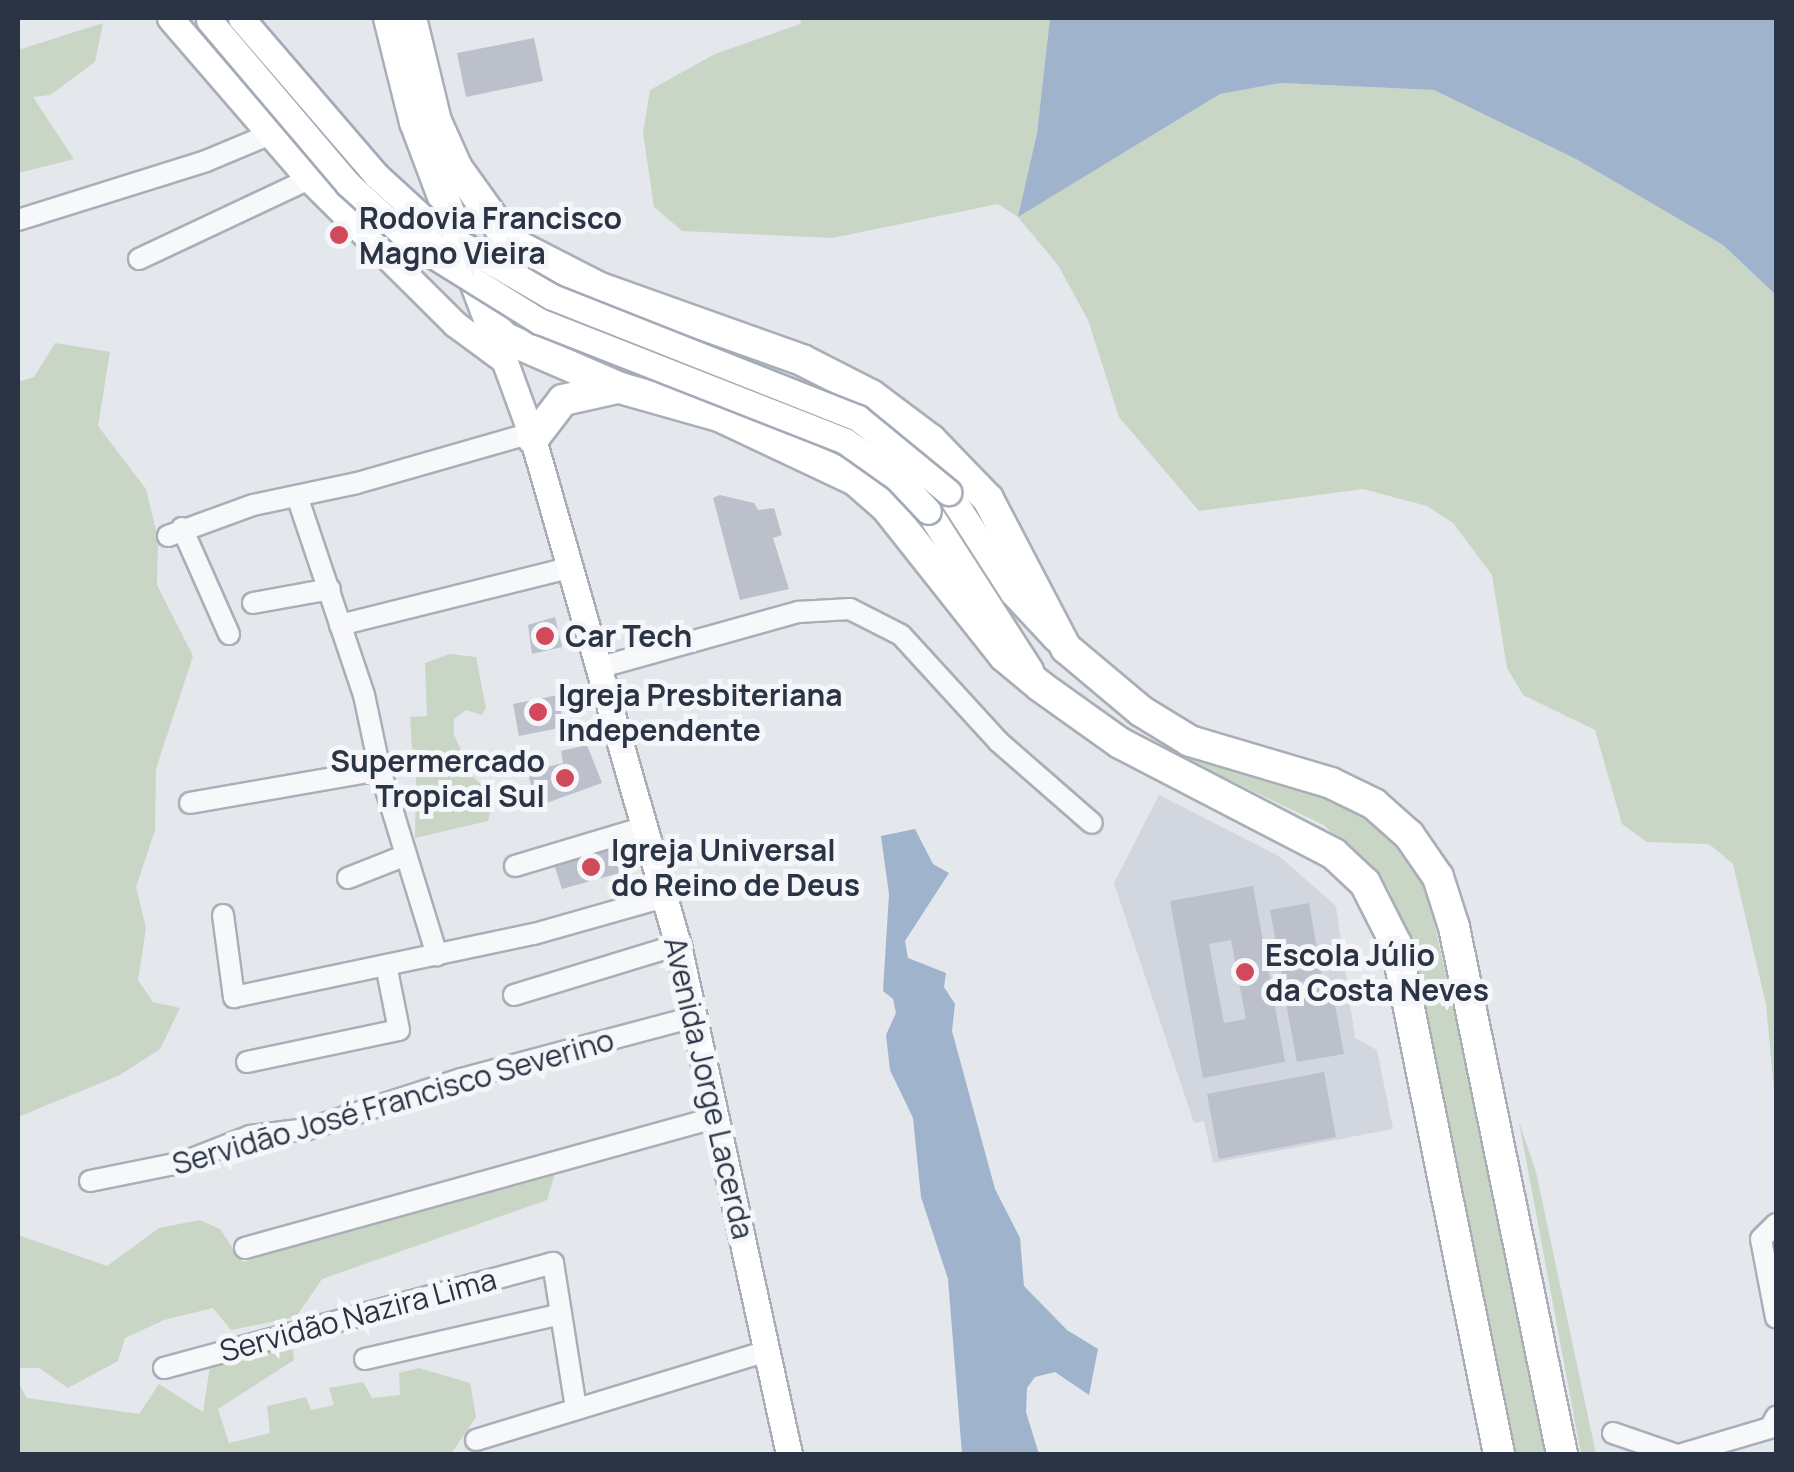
<!DOCTYPE html>
<meta charset="utf-8">
<style>
body{margin:0}
#map{position:relative;width:1794px;height:1472px;overflow:hidden;background:#e4e7ec;font-family:Manrope,sans-serif}
div>[style]{position:absolute}
.built>*{inset:0;background:#d2d6de}
.green>*{inset:0;background:#c9d6c5}
.water>*{inset:0;background:#9fb4cc}
.building>*{inset:0;background:#bbc0ca}
.roads{filter:drop-shadow(2px 0 #a9aeb7) drop-shadow(-2px 0 #a9aeb7) drop-shadow(0 2px #a9aeb7) drop-shadow(0 -2px #a9aeb7)}
.minor>*{height:20px;margin:-10px;padding:0 10px;transform-origin:10px;border-radius:10px;background:#f7f8fa}
.major>*{height:25px;margin:-12.5px;padding:0 12.5px;transform-origin:12.5px;border-radius:12.5px;background:#fff}
.highway>*{height:30px;margin:-15px;padding:0 15px;transform-origin:15px;border-radius:15px;background:#fff}
.bridges{filter:drop-shadow(2px 0 #a3abb8) drop-shadow(-2px 0 #a3abb8) drop-shadow(0 2px #a3abb8) drop-shadow(0 -2px #a3abb8)}
.major-bridge>*{height:25px;margin:-12.5px;padding:0 12.5px;transform-origin:12.5px;border-radius:12.5px;background:#fff}
.dots>*{width:28px;height:28px;translate:-50% -50%;box-sizing:border-box;border:5px solid #f4f6f9;border-radius:50%}
span{translate:-50% -50%;white-space:nowrap;text-align:center;line-height:1.15;-webkit-text-stroke:10px #f4f6f9;paint-order:stroke}
.poi-label{font-size:30px;color:#2b3445;font-weight:700}
.left{translate:0 -50%;text-align:left}
.right{translate:-100% -50%;text-align:right}
.street-label{font-size:30px;color:#2b3445}
.frame{position:absolute;inset:0;border:20px solid #2b3445;pointer-events:none}
</style>
<div id="map">
<div class="built">
<i style="clip-path:polygon(1159px 795px,1279px 856px,1336px 906px,1355px 1038px,1377px 1050px,1393px 1129px,1213px 1163px,1204px 1121px,1194px 1123px,1114px 883px)"></i>
</div>
<div class="green">
<i style="clip-path:polygon(802px 18px,1050px 18px,1037px 133px,1019px 216px,1220px 94px,1281px 83px,1434px 90px,1576px 159px,1723px 245px,1776px 295px,1776px 1112px,1766px 1004px,1733px 864px,1709px 844px,1647px 842px,1622px 824px,1595px 730px,1523px 695px,1507px 668px,1492px 575px,1453px 523px,1427px 506px,1363px 489px,1199px 511px,1119px 417px,1088px 320px,1058px 265px,1018px 217px,998px 204px,832px 238px,682px 231px,654px 207px,643px 133px,650px 90px,715px 54px,800px 24px)"></i>
<i style="clip-path:polygon(103px 23px,95px 62px,50px 95px,33px 97px,74px 159px,18px 173px,18px 50px)"></i>
<i style="clip-path:polygon(55px 343px,110px 352px,98px 426px,146px 489px,158px 538px,157px 585px,193px 656px,156px 769px,155px 830px,136px 887px,146px 928px,138px 980px,153px 1002px,180px 1008px,160px 1049px,120px 1075px,18px 1117px,18px 382px,34px 377px)"></i>
<i style="clip-path:polygon(450px 654px,476px 657px,486px 708px,482px 715px,466px 710px,454px 719px,454px 735px,473px 776px,493px 798px,488px 821px,415px 838px,416px 774px,429px 769px,435px 753px,412px 749px,410px 717px,427px 716px,425px 663px)"></i>
<i style="clip-path:polygon(1163px 748px,1304px 786px,1370px 818px,1402px 842px,1426px 884px,1549px 1454px,1513px 1454px,1409px 942px,1389px 889px,1324px 825px)"></i>
<i style="clip-path:polygon(1519px 1122px,1536px 1172px,1596px 1454px,1581px 1454px)"></i>
<i style="clip-path:polygon(556px 1170px,547px 1200px,322px 1279px,296px 1317px,231px 1330px,213px 1308px,164px 1320px,125px 1338px,118px 1361px,68px 1388px,39px 1368px,18px 1368px,18px 1235px,107px 1266px,159px 1228px,200px 1220px,220px 1229px,242px 1262px)"></i>
<i style="clip-path:polygon(277px 1339px,292px 1342px,294px 1360px,218px 1409px,229px 1443px,270px 1433px,267px 1406px,306px 1397px,311px 1410px,334px 1405px,329px 1388px,363px 1382px,372px 1398px,400px 1395px,399px 1373px,419px 1368px,470px 1383px,476px 1417px,451px 1454px,18px 1454px,18px 1382px,27px 1398px,139px 1414px,159px 1384px,203px 1412px,210px 1366px)"></i>
</div>
<div class="water">
<i style="clip-path:polygon(1050px 18px,1776px 18px,1776px 295px,1723px 245px,1576px 159px,1434px 90px,1281px 83px,1220px 94px,1018px 217px,1037px 133px)"></i>
<i style="clip-path:polygon(915px 829px,933px 864px,949px 873px,905px 941px,908px 958px,946px 973px,944px 987px,955px 1004px,952px 1031px,995px 1189px,1020px 1238px,1024px 1286px,1067px 1330px,1098px 1349px,1089px 1395px,1055px 1372px,1035px 1377px,1027px 1388px,1026px 1412px,1039px 1454px,962px 1454px,948px 1279px,921px 1197px,913px 1118px,890px 1070px,886px 1035px,896px 1013px,893px 999px,883px 991px,889px 894px,881px 836px)"></i>
</div>
<div class="building">
<i style="clip-path:polygon(534px 38px,543px 81px,466px 97px,457px 53px)"></i>
<i style="clip-path:polygon(720px 495px,754px 503px,758px 510px,774px 508px,782px 535px,773px 538px,789px 589px,740px 600px,713px 498px)"></i>
<i style="clip-path:polygon(555px 617px,562px 647px,532px 654px,528px 625px)"></i>
<i style="clip-path:polygon(558px 695px,564px 727px,519px 736px,513px 704px)"></i>
<i style="clip-path:polygon(587px 745px,602px 783px,538px 806px,527px 772px,563px 763px,561px 751px)"></i>
<i style="clip-path:polygon(619px 844px,627px 871px,562px 889px,554px 864px)"></i>
<i style="clip-path:polygon(evenodd,1253px 886px,1285px 1062px,1203px 1078px,1170px 901px,1253px 886px,1231px 940px,1246px 1019px,1224px 1023px,1209px 944px,1231px 940px)"></i>
<i style="clip-path:polygon(1309px 903px,1322px 978px,1284px 985px,1270px 910px)"></i>
<i style="clip-path:polygon(1331px 984px,1344px 1054px,1297px 1062px,1284px 992px)"></i>
<i style="clip-path:polygon(1324px 1072px,1336px 1137px,1219px 1159px,1207px 1094px)"></i>
</div>
<div class="roads">
<div class="minor">
<i style="left:18px;top:220px;width:197px;rotate:-17.4deg"></i>
<i style="left:206px;top:161px;width:70px;rotate:-22.6deg"></i>
<i style="left:139px;top:259px;width:188px;rotate:-25.2deg"></i>
<i style="left:297px;top:496px;width:210px;rotate:71.4deg"></i>
<i style="left:364px;top:695px;width:77px;rotate:78deg"></i>
<i style="left:380px;top:770px;width:194px;rotate:72.9deg"></i>
<i style="left:182px;top:528px;width:116px;rotate:66.1deg"></i>
<i style="left:168px;top:536px;width:90px;rotate:-20deg"></i>
<i style="left:253px;top:505px;width:106px;rotate:-11.9deg"></i>
<i style="left:357px;top:483px;width:181px;rotate:-16deg"></i>
<i style="left:253px;top:603px;width:78px;rotate:-10.3deg"></i>
<i style="left:340px;top:625px;width:239px;rotate:-14deg"></i>
<i style="left:601px;top:667px;width:205px;rotate:-15.6deg"></i>
<i style="left:798px;top:612px;width:52px;rotate:-3.3deg"></i>
<i style="left:850px;top:609px;width:57px;rotate:27deg"></i>
<i style="left:901px;top:635px;width:145px;rotate:47.5deg"></i>
<i style="left:999px;top:742px;width:123px;rotate:41.1deg"></i>
<i style="left:190px;top:803px;width:193px;rotate:-9.9deg"></i>
<i style="left:515px;top:866px;width:136px;rotate:-16.7deg"></i>
<i style="left:348px;top:878px;width:62px;rotate:-21.6deg"></i>
<i style="left:223px;top:915px;width:83px;rotate:82.4deg"></i>
<i style="left:234px;top:997px;width:307px;rotate:-11.9deg"></i>
<i style="left:534px;top:934px;width:136px;rotate:-15.8deg"></i>
<i style="left:514px;top:995px;width:171px;rotate:-17deg"></i>
<i style="left:247px;top:1062px;width:155px;rotate:-11.9deg"></i>
<i style="left:399px;top:1030px;width:66px;rotate:-101.3deg"></i>
<i style="left:90px;top:1181px;width:96px;rotate:-11.4deg"></i>
<i style="left:184px;top:1162px;width:71px;rotate:-21.5deg"></i>
<i style="left:250px;top:1136px;width:58px;rotate:-6.9deg"></i>
<i style="left:308px;top:1129px;width:161px;rotate:-18.1deg"></i>
<i style="left:461px;top:1079px;width:241px;rotate:-14.9deg"></i>
<i style="left:1776px;top:1224px;width:21px;rotate:135deg"></i>
<i style="left:1761px;top:1239px;width:80px;rotate:79.2deg"></i>
<i style="left:245px;top:1248px;width:490px;rotate:-15.5deg"></i>
<i style="left:365px;top:1359px;width:201px;rotate:-12.9deg"></i>
<i style="left:164px;top:1368px;width:403px;rotate:-15.1deg"></i>
<i style="left:553px;top:1263px;width:148px;rotate:81deg"></i>
<i style="left:1613px;top:1433px;width:65px;rotate:19deg"></i>
<i style="left:476px;top:1440px;width:304px;rotate:-17deg"></i>
<i style="left:1682px;top:1454px;width:92px;rotate:-16.5deg"></i>
<i style="left:1770px;top:1428px;width:13px;rotate:-61deg"></i>
</div>
<div class="major">
<i style="left:170px;top:18px;width:213px;rotate:49.2deg"></i>
<i style="left:309px;top:179px;width:206px;rotate:44.8deg"></i>
<i style="left:455px;top:324px;width:61px;rotate:36.3deg"></i>
<i style="left:491px;top:324px;width:122px;rotate:69.9deg"></i>
<i style="left:533px;top:439px;width:526px;rotate:74.01deg"></i>
<i style="left:678px;top:945px;width:521px;rotate:77.7deg"></i>
<i style="left:948px;top:492px;width:120px;rotate:57.2deg"></i>
<i style="left:1013px;top:593px;width:62px;rotate:47deg"></i>
<i style="left:928px;top:511px;width:189px;rotate:57.3deg"></i>
</div>
<div class="highway">
<i style="left:389px;top:18px;width:107px;rotate:76deg"></i>
<i style="left:415px;top:122px;width:216px;rotate:69.4deg"></i>
<i style="left:491px;top:324px;width:20px;rotate:45deg"></i>
<i style="left:505px;top:338px;width:125px;rotate:23.5deg"></i>
<i style="left:620px;top:388px;width:103px;rotate:15.8deg"></i>
<i style="left:719px;top:416px;width:150px;rotate:25.2deg"></i>
<i style="left:855px;top:480px;width:41px;rotate:41.1deg"></i>
<i style="left:886px;top:507px;width:190px;rotate:51.6deg"></i>
<i style="left:1004px;top:656px;width:47px;rotate:39.8deg"></i>
<i style="left:1040px;top:686px;width:98px;rotate:35.5deg"></i>
<i style="left:1120px;top:743px;width:241px;rotate:27.4deg"></i>
<i style="left:1334px;top:854px;width:42px;rotate:43.1deg"></i>
<i style="left:1365px;top:883px;width:68px;rotate:63.1deg"></i>
<i style="left:1396px;top:944px;width:520px;rotate:78.58deg"></i>
<i style="left:411px;top:18px;width:106px;rotate:76.4deg"></i>
<i style="left:436px;top:121px;width:51px;rotate:65.9deg"></i>
<i style="left:457px;top:168px;width:91px;rotate:54.4deg"></i>
<i style="left:510px;top:242px;width:101px;rotate:27.1deg"></i>
<i style="left:600px;top:288px;width:214px;rotate:19.6deg"></i>
<i style="left:802px;top:360px;width:77px;rotate:26.9deg"></i>
<i style="left:871px;top:395px;width:75px;rotate:36.9deg"></i>
<i style="left:931px;top:440px;width:82px;rotate:46deg"></i>
<i style="left:988px;top:499px;width:168px;rotate:62.4deg"></i>
<i style="left:1066px;top:648px;width:98px;rotate:40deg"></i>
<i style="left:1141px;top:711px;width:57px;rotate:31.5deg"></i>
<i style="left:1190px;top:741px;width:147px;rotate:16.6deg"></i>
<i style="left:1331px;top:783px;width:48px;rotate:26deg"></i>
<i style="left:1374px;top:804px;width:47px;rotate:41.5deg"></i>
<i style="left:1409px;top:835px;width:51px;rotate:55.4deg"></i>
<i style="left:1438px;top:877px;width:52px;rotate:72.3deg"></i>
<i style="left:1454px;top:927px;width:538px;rotate:78.42deg"></i>
<i style="left:533px;top:439px;width:49px;rotate:-52.4deg"></i>
<i style="left:563px;top:400px;width:55px;rotate:-12.5deg"></i>
</div>
</div>
<div class="bridges">
<div class="major-bridge">
<i style="left:241px;top:18px;width:207px;rotate:49.3deg"></i>
<i style="left:376px;top:175px;width:80px;rotate:42.5deg"></i>
<i style="left:435px;top:229px;width:135px;rotate:30.2deg"></i>
<i style="left:552px;top:297px;width:329px;rotate:21.6deg"></i>
<i style="left:858px;top:418px;width:117px;rotate:39.4deg"></i>
<i style="left:209px;top:20px;width:215px;rotate:49.7deg"></i>
<i style="left:348px;top:184px;width:86px;rotate:42.2deg"></i>
<i style="left:412px;top:242px;width:150px;rotate:31.9deg"></i>
<i style="left:539px;top:321px;width:329px;rotate:21.4deg"></i>
<i style="left:845px;top:441px;width:64px;rotate:35.4deg"></i>
<i style="left:897px;top:478px;width:45px;rotate:46.8deg"></i>
</div>
</div>
<div class="dots">
<i style="left:339px;top:235px;background:#d1495b"></i>
<i style="left:545px;top:636px;background:#d1495b"></i>
<i style="left:538px;top:712px;background:#d1495b"></i>
<i style="left:565px;top:778px;background:#d1495b"></i>
<i style="left:591px;top:867px;background:#d1495b"></i>
<i style="left:1245px;top:972px;background:#d1495b"></i>
</div>
<div class="poi-label">
<span class="left" style="left:359px;top:235px">Rodovia Francisco<br>Magno Vieira</span>
<span class="left" style="left:565px;top:636px">Car Tech</span>
<span class="left" style="left:558px;top:712px">Igreja Presbiteriana<br>Independente</span>
<span class="right" style="left:545px;top:778px">Supermercado<br>Tropical Sul</span>
<span class="left" style="left:611px;top:867px">Igreja Universal<br>do Reino de Deus</span>
<span class="left" style="left:1265px;top:972px">Escola Júlio<br>da Costa Neves</span>
</div>
<div class="street-label">
<span style="left:709px;top:1088px;rotate:77deg">Avenida Jorge Lacerda</span>
<span style="left:393px;top:1102px;rotate:-16deg">Servidão José Francisco Severino</span>
<span style="left:358px;top:1315px;rotate:-15deg">Servidão Nazira Lima</span>
</div>
<div class="frame"></div>
</div>
